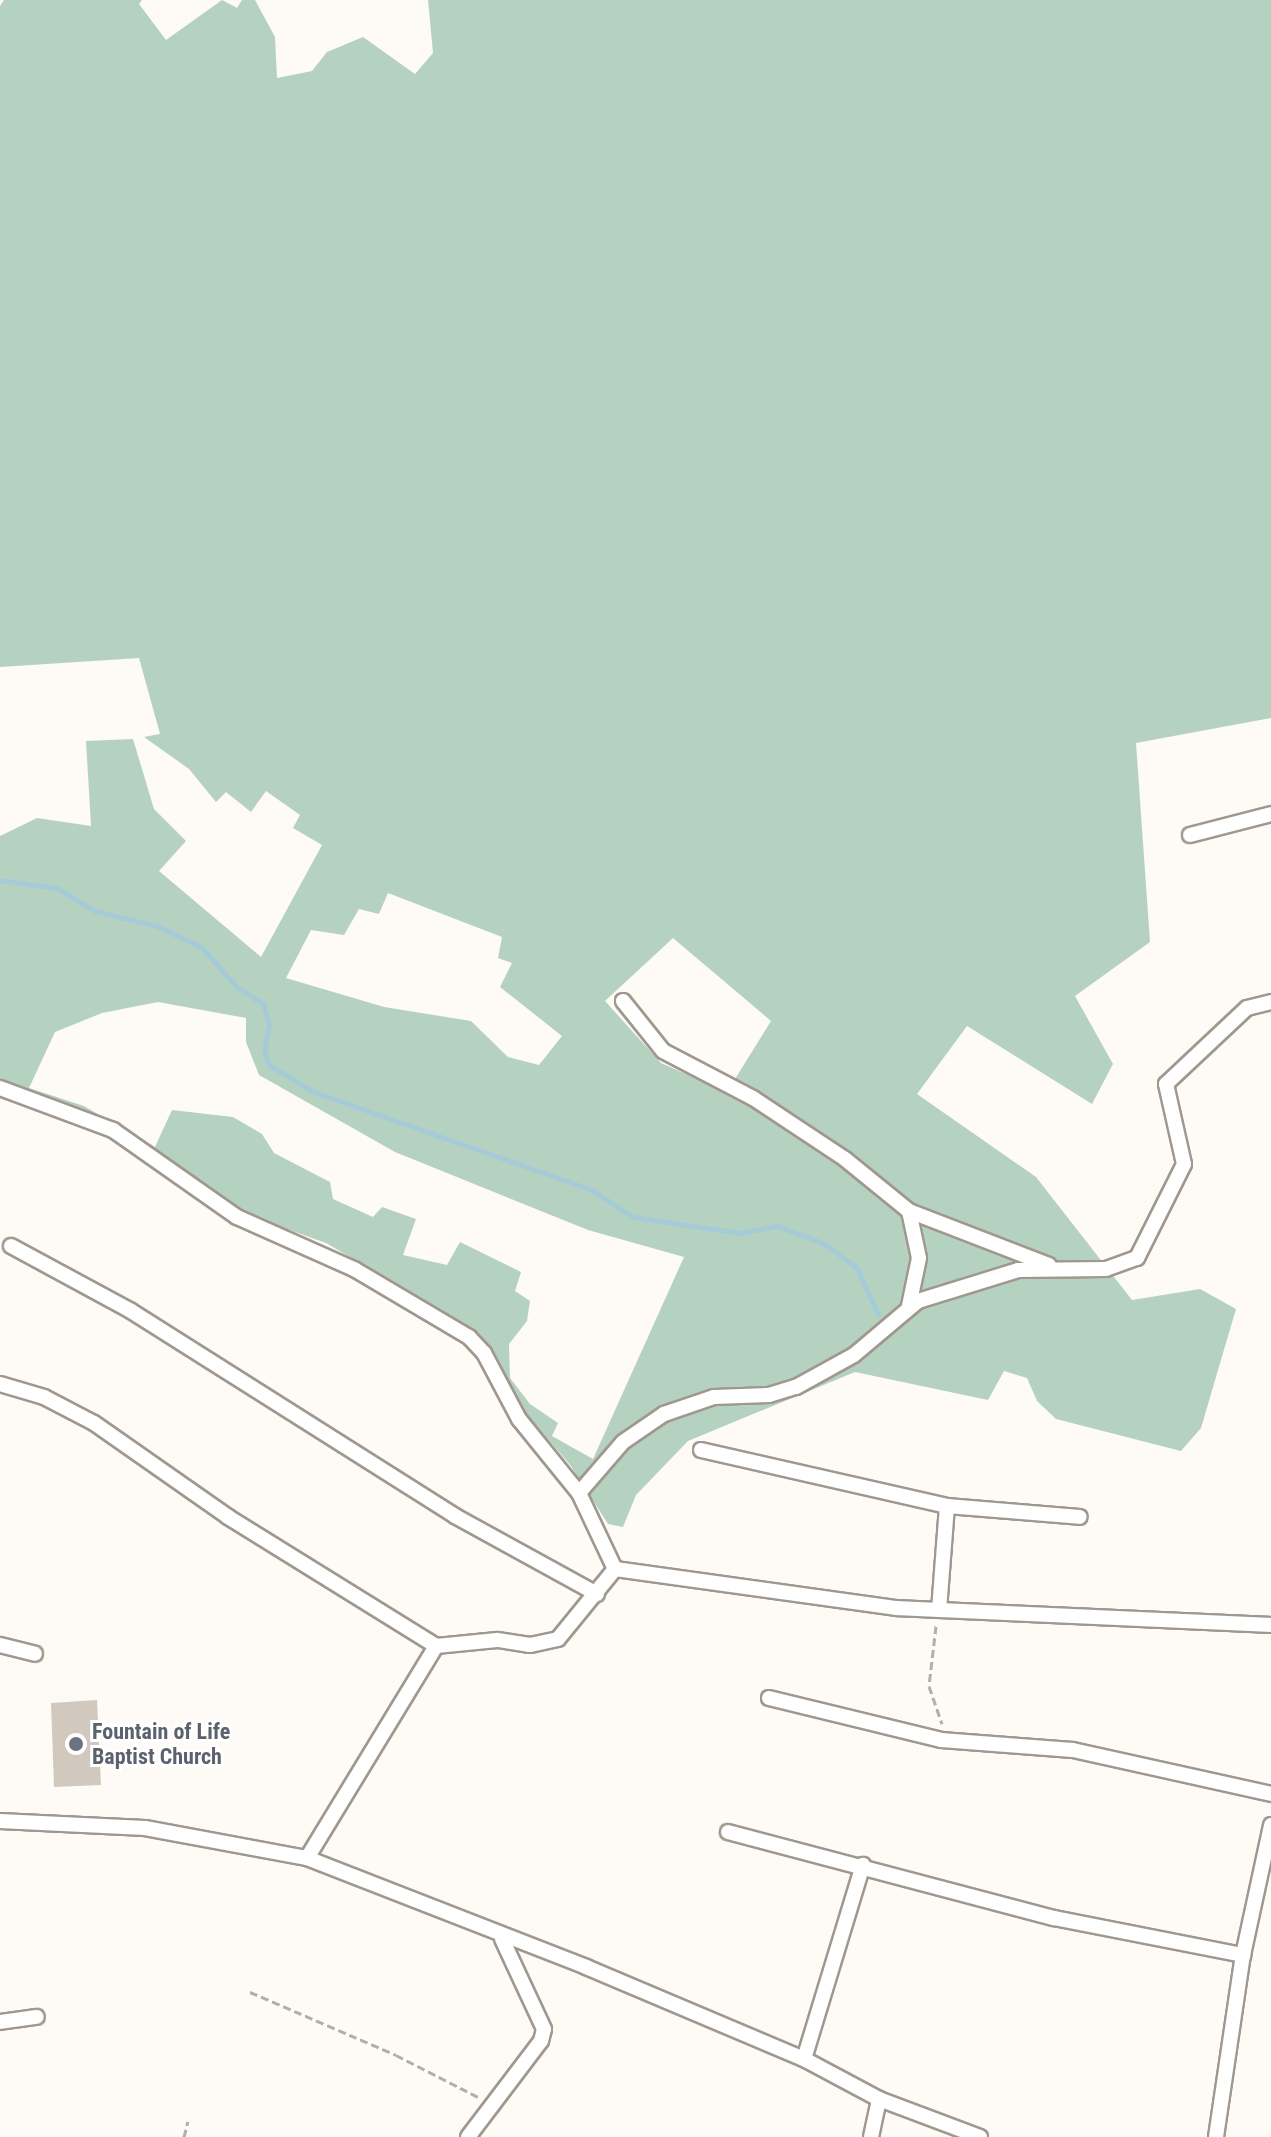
<!DOCTYPE html>
<style>
body{margin:0}
#map{position:relative;width:1271px;height:2137px;overflow:hidden;background:#fefaf6;font-family:"Roboto Condensed",sans-serif}
div>[style]{position:absolute}
.green>*{inset:0;background:#b5d2c1}
.stream>*{height:5px;margin:-2.5px;padding:0 2.5px;transform-origin:2.5px;border-radius:2.5px;background:#a4cbd7}
.building>*{inset:0;background:#d1c9be}
.path>*{height:3px;margin-top:-1.5px;transform-origin:0;background:repeating-linear-gradient(90deg,#b2aeaa 0 8px,transparent 0 12px)}
.roads{filter:drop-shadow(2px 0 #a0988e) drop-shadow(-2px 0 #a0988e) drop-shadow(0 2px #a0988e) drop-shadow(0 -2px #a0988e)}
.street>*{height:14px;margin:-7px;padding:0 7px;transform-origin:7px;border-radius:7px;background:#fff}
.dots>*{width:22px;height:22px;translate:-50% -50%;box-sizing:border-box;border:4px solid #fff;border-radius:50%}
span{translate:-50% -50%;white-space:nowrap;text-align:center;line-height:1.15;-webkit-text-stroke:6px #fff;paint-order:stroke}
.worship-label{font-size:22px;color:#5b616d;font-weight:700}
.left{translate:0 -50%;text-align:left}
</style>
<div id="map">
<div class="green">
<i style="clip-path:polygon(evenodd,4px 0,142px 0,139px 4px,166px 40px,222px 0,237px 8px,242px 0,255px 0,275px 37px,277px 78px,312px 71px,327px 52px,363px 37px,415px 74px,433px 53px,428px 0,1271px 0,1271px 718px,1136px 743px,1150px 942px,1075px 996px,1113px 1064px,1092px 1104px,967px 1026px,917px 1094px,1036px 1177px,1132px 1300px,1200px 1289px,1236px 1309px,1201px 1428px,1181px 1451px,1056px 1419px,1037px 1401px,1027px 1378px,1004px 1371px,988px 1400px,855px 1372px,688px 1441px,636px 1495px,623px 1527px,608px 1524px,571px 1466px,524px 1411px,477px 1332px,326px 1243px,242px 1213px,162px 1158px,0 1082px,0 836px,37px 818px,91px 826px,86px 741px,133px 739px,154px 809px,186px 841px,159px 871px,261px 957px,322px 845px,293px 828px,300px 815px,266px 791px,251px 812px,226px 792px,216px 802px,189px 769px,144px 737px,160px 734px,139px 658px,0 667px,0 6px,4px 0,388px 893px,502px 937px,498px 958px,512px 963px,500px 987px,562px 1036px,539px 1065px,508px 1057px,471px 1021px,384px 1007px,286px 978px,311px 930px,344px 935px,359px 909px,379px 914px,388px 893px,4px 0,673px 938px,771px 1021px,727px 1092px,661px 1063px,605px 1001px,673px 938px,4px 0,158px 1002px,246px 1018px,246px 1042px,259px 1075px,395px 1152px,588px 1230px,684px 1257px,593px 1459px,552px 1436px,558px 1423px,530px 1404px,510px 1378px,509px 1344px,527px 1321px,530px 1301px,515px 1291px,521px 1272px,460px 1242px,447px 1265px,403px 1255px,416px 1219px,382px 1207px,373px 1217px,333px 1199px,330px 1182px,274px 1153px,262px 1134px,233px 1117px,172px 1110px,155px 1147px,84px 1106px,29px 1088px,55px 1032px,102px 1013px,158px 1002px)"></i>
</div>
<div class="stream">
<i style="left:0;top:880px;width:58px;rotate:8deg"></i>
<i style="left:57px;top:888px;width:44px;rotate:31.2deg"></i>
<i style="left:95px;top:911px;width:64px;rotate:13.6deg"></i>
<i style="left:157px;top:926px;width:49px;rotate:25.5deg"></i>
<i style="left:201px;top:947px;width:54px;rotate:48deg"></i>
<i style="left:237px;top:987px;width:31px;rotate:33deg"></i>
<i style="left:263px;top:1004px;width:22px;rotate:74deg"></i>
<i style="left:269px;top:1025px;width:26px;rotate:101deg"></i>
<i style="left:264px;top:1051px;width:15px;rotate:70deg"></i>
<i style="left:269px;top:1065px;width:52px;rotate:31deg"></i>
<i style="left:314px;top:1092px;width:295px;rotate:19.4deg"></i>
<i style="left:592px;top:1190px;width:49px;rotate:33.4deg"></i>
<i style="left:633px;top:1217px;width:108px;rotate:8.5deg"></i>
<i style="left:740px;top:1233px;width:38px;rotate:-11deg"></i>
<i style="left:777px;top:1226px;width:49px;rotate:20.3deg"></i>
<i style="left:823px;top:1243px;width:41px;rotate:36deg"></i>
<i style="left:856px;top:1267px;width:52px;rotate:64.9deg"></i>
</div>
<div class="building">
<i style="clip-path:polygon(97px 1700px,101px 1785px,54px 1787px,51px 1703px)"></i>
</div>
<div class="path">
<i style="left:936px;top:1626px;width:60px;rotate:96.7deg"></i>
<i style="left:929px;top:1686px;width:40px;rotate:71.1deg"></i>
<i style="left:250px;top:1992px;width:159px;rotate:23.3deg"></i>
<i style="left:396px;top:2055px;width:92px;rotate:27.1deg"></i>
<i style="left:184px;top:2137px;width:16px;rotate:-76deg"></i>
</div>
<div class="roads">
<div class="street">
<i style="left:1190px;top:835px;width:84px;rotate:-14.5deg"></i>
<i style="left:623px;top:1001px;width:64px;rotate:51.3deg"></i>
<i style="left:663px;top:1051px;width:102px;rotate:27.6deg"></i>
<i style="left:753px;top:1098px;width:110px;rotate:33.5deg"></i>
<i style="left:845px;top:1159px;width:82px;rotate:39.1deg"></i>
<i style="left:909px;top:1211px;width:150px;rotate:21.1deg"></i>
<i style="left:0;top:1088px;width:121px;rotate:20.4deg"></i>
<i style="left:113px;top:1130px;width:151px;rotate:35.1deg"></i>
<i style="left:237px;top:1217px;width:128px;rotate:24deg"></i>
<i style="left:354px;top:1269px;width:134px;rotate:30.6deg"></i>
<i style="left:469px;top:1337px;width:22px;rotate:47deg"></i>
<i style="left:484px;top:1353px;width:75px;rotate:62.1deg"></i>
<i style="left:519px;top:1419px;width:95px;rotate:51deg"></i>
<i style="left:579px;top:1493px;width:84px;rotate:64.7deg"></i>
<i style="left:615px;top:1569px;width:90px;rotate:129.2deg"></i>
<i style="left:558px;top:1639px;width:29px;rotate:168deg"></i>
<i style="left:530px;top:1645px;width:33px;rotate:-171deg"></i>
<i style="left:497px;top:1640px;width:61px;rotate:174.4deg"></i>
<i style="left:436px;top:1646px;width:248px;rotate:121.3deg"></i>
<i style="left:909px;top:1211px;width:48px;rotate:78deg"></i>
<i style="left:919px;top:1258px;width:49px;rotate:101.8deg"></i>
<i style="left:11px;top:1246px;width:136px;rotate:28.4deg"></i>
<i style="left:131px;top:1311px;width:383px;rotate:32.3deg"></i>
<i style="left:455px;top:1516px;width:162px;rotate:28.8deg"></i>
<i style="left:0;top:1384px;width:46px;rotate:16.5deg"></i>
<i style="left:44px;top:1397px;width:56px;rotate:27.5deg"></i>
<i style="left:94px;top:1423px;width:164px;rotate:35deg"></i>
<i style="left:228px;top:1517px;width:245px;rotate:31.8deg"></i>
<i style="left:701px;top:1450px;width:252px;rotate:12.8deg"></i>
<i style="left:947px;top:1506px;width:133px;rotate:4.7deg"></i>
<i style="left:579px;top:1493px;width:67px;rotate:-49.2deg"></i>
<i style="left:623px;top:1442px;width:50px;rotate:-34.3deg"></i>
<i style="left:664px;top:1414px;width:53px;rotate:-18.8deg"></i>
<i style="left:714px;top:1397px;width:55px;rotate:-2.1deg"></i>
<i style="left:769px;top:1395px;width:28px;rotate:-17deg"></i>
<i style="left:796px;top:1387px;width:66px;rotate:-28.9deg"></i>
<i style="left:854px;top:1355px;width:84px;rotate:-40.2deg"></i>
<i style="left:918px;top:1301px;width:105px;rotate:-17.2deg"></i>
<i style="left:1018px;top:1270px;width:88px;rotate:-0.7deg"></i>
<i style="left:1106px;top:1269px;width:33px;rotate:-20deg"></i>
<i style="left:1137px;top:1258px;width:105px;rotate:-63.4deg"></i>
<i style="left:1184px;top:1164px;width:82px;rotate:-102.7deg"></i>
<i style="left:1166px;top:1084px;width:111px;rotate:-43.2deg"></i>
<i style="left:1247px;top:1008px;width:25px;rotate:-14deg"></i>
<i style="left:615px;top:1569px;width:285px;rotate:7.9deg"></i>
<i style="left:897px;top:1608px;width:374px;rotate:2.6deg"></i>
<i style="left:939px;top:1610px;width:104px;rotate:-85.6deg"></i>
<i style="left:0;top:1645px;width:36px;rotate:14deg"></i>
<i style="left:769px;top:1698px;width:177px;rotate:13.7deg"></i>
<i style="left:941px;top:1740px;width:132px;rotate:4.3deg"></i>
<i style="left:1073px;top:1750px;width:203px;rotate:12.5deg"></i>
<i style="left:0;top:1821px;width:145px;rotate:2.8deg"></i>
<i style="left:145px;top:1828px;width:165px;rotate:10.5deg"></i>
<i style="left:307px;top:1858px;width:300px;rotate:21.3deg"></i>
<i style="left:586px;top:1967px;width:237px;rotate:22.9deg"></i>
<i style="left:804px;top:2059px;width:85px;rotate:28.1deg"></i>
<i style="left:879px;top:2099px;width:108px;rotate:20.6deg"></i>
<i style="left:728px;top:1832px;width:337px;rotate:14.8deg"></i>
<i style="left:1054px;top:1918px;width:193px;rotate:11.1deg"></i>
<i style="left:0;top:2022px;width:37px;rotate:-8deg"></i>
<i style="left:804px;top:2059px;width:203px;rotate:-73.1deg"></i>
<i style="left:468px;top:2137px;width:121px;rotate:-52.8deg"></i>
<i style="left:541px;top:2041px;width:12px;rotate:-76deg"></i>
<i style="left:544px;top:2029px;width:99px;rotate:-115deg"></i>
<i style="left:871px;top:2137px;width:39px;rotate:-78deg"></i>
<i style="left:1216px;top:2137px;width:184px;rotate:-81.6deg"></i>
<i style="left:1243px;top:1955px;width:133px;rotate:-77.8deg"></i>
</div>
</div>
<div class="dots">
<i style="left:76px;top:1744px;background:#6b7280"></i>
</div>
<div class="worship-label">
<span class="left" style="left:92px;top:1744px">Fountain of Life<br>Baptist Church</span>
</div>
</div>
